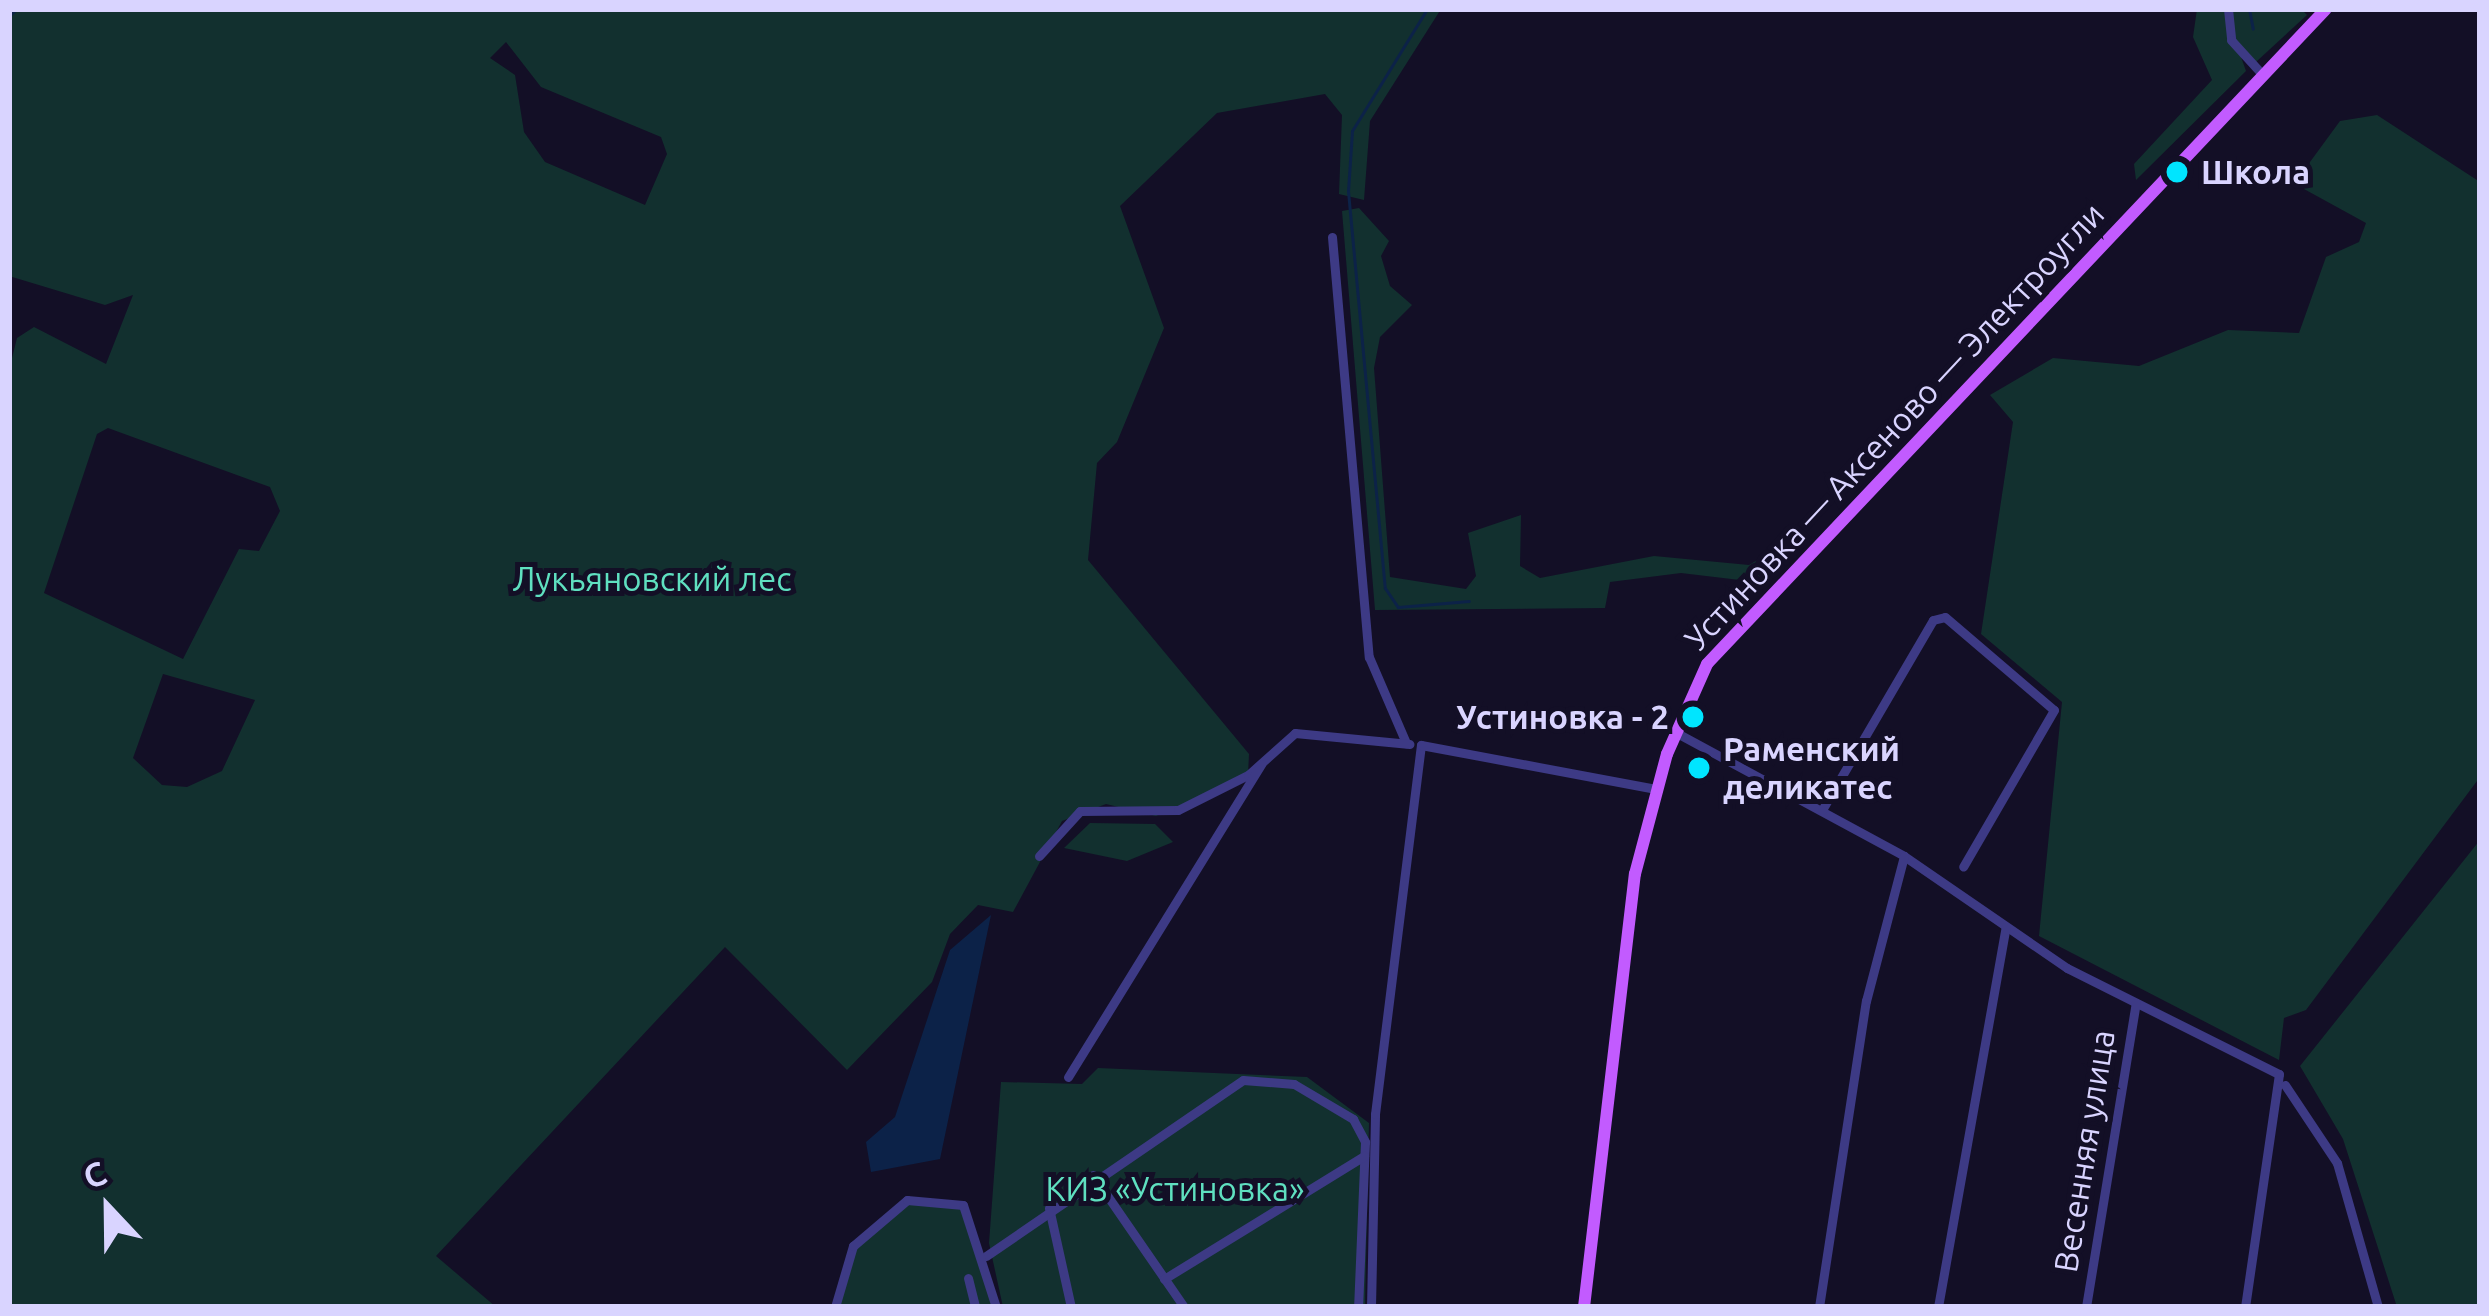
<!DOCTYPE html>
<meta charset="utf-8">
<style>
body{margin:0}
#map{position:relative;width:2489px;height:1316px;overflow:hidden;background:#130f26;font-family:Ubuntu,sans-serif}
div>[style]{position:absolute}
.green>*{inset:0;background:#12302f}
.water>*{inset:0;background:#0c2248}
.stream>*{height:3px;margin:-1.5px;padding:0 1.5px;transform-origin:1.5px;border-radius:1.5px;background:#0c2248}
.minor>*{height:9px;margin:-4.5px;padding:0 4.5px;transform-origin:4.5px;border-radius:4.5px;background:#3d3a85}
.major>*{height:12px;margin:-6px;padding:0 6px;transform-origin:6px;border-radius:6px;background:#c25bff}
.dots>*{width:33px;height:33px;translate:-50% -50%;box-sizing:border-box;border:6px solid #130f26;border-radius:50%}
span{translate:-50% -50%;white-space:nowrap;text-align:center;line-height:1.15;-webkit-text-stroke:10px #130f26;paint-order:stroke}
.poi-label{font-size:33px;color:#d9d4ff;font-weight:700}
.left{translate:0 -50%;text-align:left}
.right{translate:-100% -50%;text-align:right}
.street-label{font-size:33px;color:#d9d4ff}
.park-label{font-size:33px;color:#5fe0c0}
.frame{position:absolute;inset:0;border:12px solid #d9d4ff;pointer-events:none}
.north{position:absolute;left:48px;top:1148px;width:120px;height:120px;-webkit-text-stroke:9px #130f26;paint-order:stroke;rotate:338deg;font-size:33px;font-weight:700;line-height:48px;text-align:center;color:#d9d4ff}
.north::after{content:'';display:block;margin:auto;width:42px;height:54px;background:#d9d4ff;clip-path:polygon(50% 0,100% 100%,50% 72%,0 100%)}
</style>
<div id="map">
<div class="green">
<i style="clip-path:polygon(evenodd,9px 9px,1441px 9px,1370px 121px,1364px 200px,1339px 194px,1342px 115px,1325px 94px,1217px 113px,1120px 206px,1164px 328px,1117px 442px,1097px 463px,1088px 560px,1249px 754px,1248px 775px,1156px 816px,1106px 804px,1062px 821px,1013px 912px,978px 905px,950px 934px,932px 982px,847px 1070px,725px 947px,436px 1256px,496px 1307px,9px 1307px,9px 370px,17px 338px,34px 327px,106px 364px,133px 295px,105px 305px,9px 276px,9px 9px,506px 42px,541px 87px,661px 137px,667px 154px,645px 205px,545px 162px,524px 132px,515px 75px,490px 58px,506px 42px,9px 9px,108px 428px,270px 487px,280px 511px,259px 551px,239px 549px,183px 659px,44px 593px,97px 434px,108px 428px,9px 9px,163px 674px,255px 700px,222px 771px,187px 787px,162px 785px,133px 758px,163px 674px)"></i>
<i style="clip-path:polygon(2197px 9px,2224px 9px,2246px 71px,2136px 180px,2134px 164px,2212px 80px,2193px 37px)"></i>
<i style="clip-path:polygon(2231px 9px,2301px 9px,2307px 15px,2256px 62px,2234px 38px)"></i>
<i style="clip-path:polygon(2377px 115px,2480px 182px,2480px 777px,2306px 1010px,2284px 1018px,2279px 1060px,2039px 936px,2062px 702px,1981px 634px,2013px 422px,1990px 395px,2053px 358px,2139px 366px,2228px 330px,2299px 333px,2326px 257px,2359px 242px,2366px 223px,2304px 189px,2310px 162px,2340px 121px)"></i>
<i style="clip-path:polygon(1359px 208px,1389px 241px,1381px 256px,1390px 286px,1412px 305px,1380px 337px,1374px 368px,1390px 577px,1466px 589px,1476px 576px,1468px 533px,1521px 515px,1520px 566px,1540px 578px,1654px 556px,1749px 565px,1784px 544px,1796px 556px,1765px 583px,1681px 573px,1610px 582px,1605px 608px,1375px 610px,1342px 211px)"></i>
<i style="clip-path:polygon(1090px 823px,1155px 824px,1173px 842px,1127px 861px,1064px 848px)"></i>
<i style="clip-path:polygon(2480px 840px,2480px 1307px,2397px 1307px,2343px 1139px,2300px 1066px)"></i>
<i style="clip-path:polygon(1098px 1068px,1307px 1077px,1369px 1123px,1365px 1307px,1003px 1307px,989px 1243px,1001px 1082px,1082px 1084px)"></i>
<i style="clip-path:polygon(907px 1200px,963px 1205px,996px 1307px,836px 1307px,853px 1246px)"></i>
</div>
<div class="water">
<i style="clip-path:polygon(991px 915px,940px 1159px,871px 1172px,866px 1142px,895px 1117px,950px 950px)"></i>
</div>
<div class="stream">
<i style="left:1427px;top:9px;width:143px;rotate:121.6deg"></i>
<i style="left:1352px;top:131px;width:60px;rotate:93.8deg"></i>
<i style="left:1348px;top:191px;width:399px;rotate:84.7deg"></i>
<i style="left:1385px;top:588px;width:23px;rotate:56deg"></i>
<i style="left:1398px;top:607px;width:71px;rotate:-4.8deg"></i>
<i style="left:2249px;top:9px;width:20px;rotate:79deg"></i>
<i style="left:9px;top:16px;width:10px;rotate:-45deg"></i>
</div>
<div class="minor">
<i style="left:2228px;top:9px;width:31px;rotate:84deg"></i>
<i style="left:2231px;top:40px;width:45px;rotate:47.7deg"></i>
<i style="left:1332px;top:237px;width:422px;rotate:85deg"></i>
<i style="left:1369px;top:657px;width:94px;rotate:66.7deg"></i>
<i style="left:1675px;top:732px;width:260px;rotate:28.4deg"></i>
<i style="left:1904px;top:856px;width:198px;rotate:34.5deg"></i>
<i style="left:2067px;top:968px;width:237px;rotate:26.6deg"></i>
<i style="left:2279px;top:1074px;width:235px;rotate:98.3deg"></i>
<i style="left:1822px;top:810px;width:220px;rotate:-59.7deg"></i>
<i style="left:1933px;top:620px;width:12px;rotate:-14deg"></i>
<i style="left:1945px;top:617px;width:143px;rotate:40.5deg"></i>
<i style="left:2054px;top:710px;width:181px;rotate:120.1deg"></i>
<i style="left:1039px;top:856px;width:61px;rotate:-47.7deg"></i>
<i style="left:1080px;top:811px;width:98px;rotate:-0.6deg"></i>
<i style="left:1178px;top:810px;width:78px;rotate:-26.6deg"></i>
<i style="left:1248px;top:775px;width:63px;rotate:-41.8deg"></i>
<i style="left:1295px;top:733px;width:115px;rotate:5.5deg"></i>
<i style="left:1068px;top:1077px;width:368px;rotate:-58.3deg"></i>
<i style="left:2285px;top:1085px;width:94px;rotate:56.3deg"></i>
<i style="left:2337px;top:1163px;width:150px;rotate:74.1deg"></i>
<i style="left:1093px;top:1175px;width:160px;rotate:55.4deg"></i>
<i style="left:1049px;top:1208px;width:101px;rotate:77.5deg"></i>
<i style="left:986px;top:1256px;width:311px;rotate:-34.4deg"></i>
<i style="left:1243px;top:1080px;width:51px;rotate:4.5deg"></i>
<i style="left:1294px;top:1084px;width:69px;rotate:30.7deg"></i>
<i style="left:1353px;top:1119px;width:26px;rotate:62deg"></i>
<i style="left:1365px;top:1142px;width:165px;rotate:92.4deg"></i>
<i style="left:968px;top:1278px;width:30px;rotate:76deg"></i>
<i style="left:1164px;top:1279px;width:235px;rotate:-31.6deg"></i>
<i style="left:835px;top:1307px;width:64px;rotate:-73.6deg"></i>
<i style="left:853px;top:1246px;width:71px;rotate:-40.4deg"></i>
<i style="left:907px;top:1200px;width:56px;rotate:5.1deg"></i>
<i style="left:963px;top:1205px;width:107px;rotate:72.1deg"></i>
<i style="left:1371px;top:1307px;width:193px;rotate:-88.8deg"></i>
<i style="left:1375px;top:1114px;width:372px;rotate:-82.9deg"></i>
<i style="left:1421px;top:745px;width:239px;rotate:10.6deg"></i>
<i style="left:1819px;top:1307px;width:310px;rotate:-81.3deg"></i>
<i style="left:1866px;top:1001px;width:150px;rotate:-75.3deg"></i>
<i style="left:1938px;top:1307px;width:386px;rotate:-79.9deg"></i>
<i style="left:2086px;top:1307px;width:308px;rotate:-80.7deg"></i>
</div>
<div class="major">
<i style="left:1584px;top:1307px;width:436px;rotate:-83.3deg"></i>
<i style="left:1635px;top:874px;width:124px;rotate:-75.1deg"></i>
<i style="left:1667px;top:754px;width:98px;rotate:-66deg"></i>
<i style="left:1707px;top:664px;width:901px;rotate:-46.62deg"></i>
</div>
<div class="dots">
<i style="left:2177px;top:172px;background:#00e5ff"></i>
<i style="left:1693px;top:717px;background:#00e5ff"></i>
<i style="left:1699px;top:768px;background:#00e5ff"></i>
</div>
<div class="poi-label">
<span class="left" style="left:2201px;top:172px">Школа</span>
<span class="right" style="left:1669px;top:717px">Устиновка - 2</span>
<span class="left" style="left:1723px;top:768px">Раменский<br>деликатес</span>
</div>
<div class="street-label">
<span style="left:1894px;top:426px;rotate:-47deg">Устиновка — Аксеново — Электроугли</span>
<span style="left:2084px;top:1151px;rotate:-81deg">Весенняя улица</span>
</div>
<div class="park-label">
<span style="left:652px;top:579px">Лукьяновский лес</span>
<span style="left:1175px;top:1189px">КИЗ «Устиновка»</span>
</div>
<div class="frame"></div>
<div class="north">С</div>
</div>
